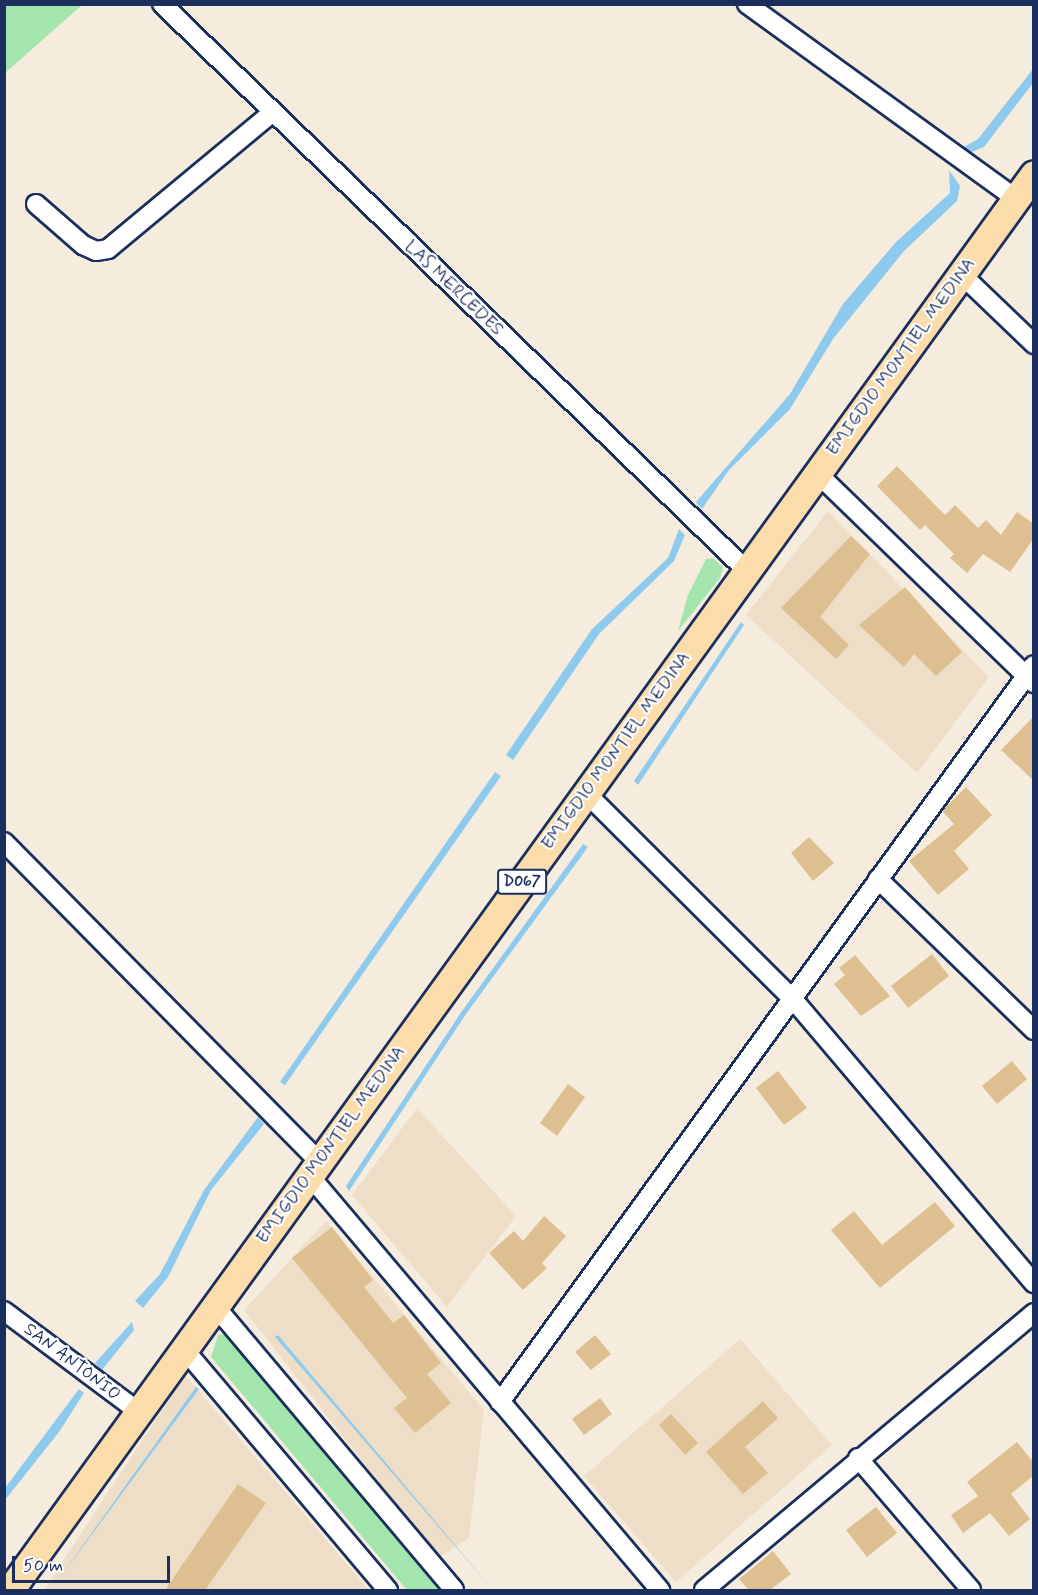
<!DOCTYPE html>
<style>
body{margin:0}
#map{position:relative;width:1038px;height:1595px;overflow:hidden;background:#f5ecde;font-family:Mynerve,sans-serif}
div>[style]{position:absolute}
.built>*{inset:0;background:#eedec7}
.green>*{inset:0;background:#a4e5ae}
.water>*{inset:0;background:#8ecaee}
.building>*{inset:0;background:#debf91}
.roads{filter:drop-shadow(2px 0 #1b2f5e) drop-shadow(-2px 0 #1b2f5e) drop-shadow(0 2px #1b2f5e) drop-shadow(0 -2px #1b2f5e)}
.street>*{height:18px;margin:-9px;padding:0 9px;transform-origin:9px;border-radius:9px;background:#fff}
.primary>*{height:27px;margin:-13.5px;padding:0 13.5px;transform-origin:13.5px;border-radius:13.5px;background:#fbddab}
span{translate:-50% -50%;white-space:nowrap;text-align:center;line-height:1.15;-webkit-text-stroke:4.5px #fff;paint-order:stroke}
.shield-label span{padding:2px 4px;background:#fff;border:2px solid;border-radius:4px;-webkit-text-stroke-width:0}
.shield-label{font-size:16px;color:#1b2f5e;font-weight:700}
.street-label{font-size:18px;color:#1b2f5e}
.frame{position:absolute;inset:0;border:6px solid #1b2f5e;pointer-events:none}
.scale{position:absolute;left:12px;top:1556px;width:158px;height:27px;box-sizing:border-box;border:3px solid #1b2f5e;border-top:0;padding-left:8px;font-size:18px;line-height:21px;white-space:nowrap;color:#1b2f5e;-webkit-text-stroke:4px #fff;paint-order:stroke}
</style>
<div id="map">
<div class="built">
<i style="clip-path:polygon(828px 511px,989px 677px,917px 773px,746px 615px)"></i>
<i style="clip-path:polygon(417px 1108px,516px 1216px,447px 1307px,352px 1195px)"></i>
<i style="clip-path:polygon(326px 1221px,484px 1410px,469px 1538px,438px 1558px,244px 1310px)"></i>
<i style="clip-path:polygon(740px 1339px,832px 1445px,676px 1582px,584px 1476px)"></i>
<i style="clip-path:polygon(185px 1375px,369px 1590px,44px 1590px)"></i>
</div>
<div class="green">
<i style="clip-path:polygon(5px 4px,82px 4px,82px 5px,5px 73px)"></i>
<i style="clip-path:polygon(713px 558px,723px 567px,720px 578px,678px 631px,688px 595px,706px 559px)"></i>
<i style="clip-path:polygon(228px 1334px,252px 1363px,442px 1590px,407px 1590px,211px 1357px,218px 1335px)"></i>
</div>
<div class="water">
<i style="clip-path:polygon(1033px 69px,1033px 83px,984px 147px,969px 153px,964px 147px,978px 139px)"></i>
<i style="clip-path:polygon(949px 170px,960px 186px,957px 201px,904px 251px,833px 339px,790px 409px,729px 470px,702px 509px,696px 502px,790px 394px,843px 304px,896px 242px,950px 193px)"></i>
<i style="clip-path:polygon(679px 529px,685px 535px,674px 561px,599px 634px,513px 760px,506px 755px,592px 629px,668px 558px)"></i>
<i style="clip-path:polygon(741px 622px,744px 625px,638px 785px,634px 781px)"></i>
<i style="clip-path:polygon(495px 772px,501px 776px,285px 1085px,280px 1082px)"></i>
<i style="clip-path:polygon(583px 844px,588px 847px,466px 1014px,349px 1191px,346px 1186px,462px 1011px)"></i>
<i style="clip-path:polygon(258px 1117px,264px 1124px,211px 1190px,168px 1277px,143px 1308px,135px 1301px,160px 1274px,204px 1190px)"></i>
<i style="clip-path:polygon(132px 1322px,134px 1330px,102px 1370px,95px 1363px)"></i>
<i style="clip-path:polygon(278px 1335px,493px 1590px,275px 1337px)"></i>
<i style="clip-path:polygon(196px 1387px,199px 1389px,51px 1590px)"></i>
<i style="clip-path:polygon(79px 1389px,84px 1393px,59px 1432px,5px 1500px,5px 1488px)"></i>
</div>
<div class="building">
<i style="clip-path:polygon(897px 466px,945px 515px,955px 505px,978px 528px,986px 520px,1001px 535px,1017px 512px,1034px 524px,1034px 538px,1010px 572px,983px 554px,967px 573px,950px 558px,954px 554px,925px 525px,920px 530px,877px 486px)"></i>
<i style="clip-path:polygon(851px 536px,870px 554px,820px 617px,849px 645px,836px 659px,781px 608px)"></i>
<i style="clip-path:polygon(905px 587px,962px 652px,936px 676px,914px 654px,904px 667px,859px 625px)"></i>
<i style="clip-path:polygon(1034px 716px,1034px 781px,1001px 750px)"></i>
<i style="clip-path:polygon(966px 787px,992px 815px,954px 851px,969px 869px,938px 895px,909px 861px,954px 824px,942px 811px)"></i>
<i style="clip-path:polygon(809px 837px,834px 863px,813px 881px,791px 853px)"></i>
<i style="clip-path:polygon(932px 954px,949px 976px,908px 1008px,891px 986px)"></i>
<i style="clip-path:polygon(855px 955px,890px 996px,861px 1016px,834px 984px,845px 975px,839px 968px)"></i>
<i style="clip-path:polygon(1012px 1061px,1027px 1079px,997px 1104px,982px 1086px)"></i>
<i style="clip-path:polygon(778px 1071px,807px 1108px,784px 1125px,756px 1088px)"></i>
<i style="clip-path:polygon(568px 1084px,585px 1097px,557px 1136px,540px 1123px)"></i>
<i style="clip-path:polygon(935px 1202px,955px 1226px,880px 1288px,831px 1230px,854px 1211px,882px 1245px)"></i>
<i style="clip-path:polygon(544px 1216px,566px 1236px,542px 1263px,547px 1268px,523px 1290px,489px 1253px,514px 1231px,523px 1241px)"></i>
<i style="clip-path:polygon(332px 1227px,373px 1280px,364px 1287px,393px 1323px,404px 1315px,441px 1363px,427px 1374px,451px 1403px,415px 1433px,394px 1408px,407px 1398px,292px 1258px)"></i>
<i style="clip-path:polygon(595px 1335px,611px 1354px,591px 1370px,575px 1352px)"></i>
<i style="clip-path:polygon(600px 1398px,612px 1414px,584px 1435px,572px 1419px)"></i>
<i style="clip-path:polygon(763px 1401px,778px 1418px,745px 1447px,768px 1473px,743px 1494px,706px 1452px)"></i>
<i style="clip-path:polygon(671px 1414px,698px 1443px,685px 1455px,659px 1425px)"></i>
<i style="clip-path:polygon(1017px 1442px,1034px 1463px,1034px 1475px,1011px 1494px,1030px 1519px,1009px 1536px,990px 1513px,963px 1533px,951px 1515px,978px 1496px,967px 1482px)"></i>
<i style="clip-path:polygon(238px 1484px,266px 1503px,205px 1590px,165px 1590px)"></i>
<i style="clip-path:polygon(876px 1507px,897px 1533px,867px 1557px,846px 1530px)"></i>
<i style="clip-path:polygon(773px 1551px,791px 1574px,770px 1590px,749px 1590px,739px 1579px)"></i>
</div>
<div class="roads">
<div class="street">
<i style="left:162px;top:4px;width:815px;rotate:44.1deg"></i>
<i style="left:747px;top:4px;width:331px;rotate:35.9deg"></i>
<i style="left:36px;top:204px;width:62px;rotate:41.1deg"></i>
<i style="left:83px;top:245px;width:14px;rotate:25deg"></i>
<i style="left:96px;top:251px;width:12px;rotate:-9deg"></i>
<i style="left:108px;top:249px;width:213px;rotate:-39.7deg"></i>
<i style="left:960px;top:273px;width:103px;rotate:43.8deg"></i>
<i style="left:817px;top:473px;width:302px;rotate:44.1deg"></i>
<i style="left:586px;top:793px;width:291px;rotate:44.9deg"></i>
<i style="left:792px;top:998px;width:374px;rotate:49.7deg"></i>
<i style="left:4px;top:842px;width:448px;rotate:45.4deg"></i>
<i style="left:878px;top:879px;width:217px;rotate:44.1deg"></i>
<i style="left:309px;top:1175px;width:544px;rotate:49.78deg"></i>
<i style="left:215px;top:1306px;width:371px;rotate:49.9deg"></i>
<i style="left:4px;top:1311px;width:169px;rotate:36.8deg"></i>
<i style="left:184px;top:1349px;width:316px;rotate:49.8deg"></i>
<i style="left:500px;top:1402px;width:910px;rotate:-54.07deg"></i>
<i style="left:858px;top:1458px;width:174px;rotate:49.4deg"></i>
<i style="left:704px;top:1590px;width:431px;rotate:-40deg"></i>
</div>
<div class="primary">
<i style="left:10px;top:1590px;width:1747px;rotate:-54.13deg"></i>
</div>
</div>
<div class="shield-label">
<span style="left:522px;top:882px">D067</span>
</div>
<div class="street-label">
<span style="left:454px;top:288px;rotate:44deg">LAS MERCEDES</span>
<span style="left:901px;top:357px;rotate:-54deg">EMIGDIO MONTIEL MEDINA</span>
<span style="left:616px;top:751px;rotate:-54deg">EMIGDIO MONTIEL MEDINA</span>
<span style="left:331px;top:1145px;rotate:-54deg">EMIGDIO MONTIEL MEDINA</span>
<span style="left:72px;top:1362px;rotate:37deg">SAN ANTONIO</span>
</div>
<div class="frame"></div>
<div class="scale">50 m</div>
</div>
